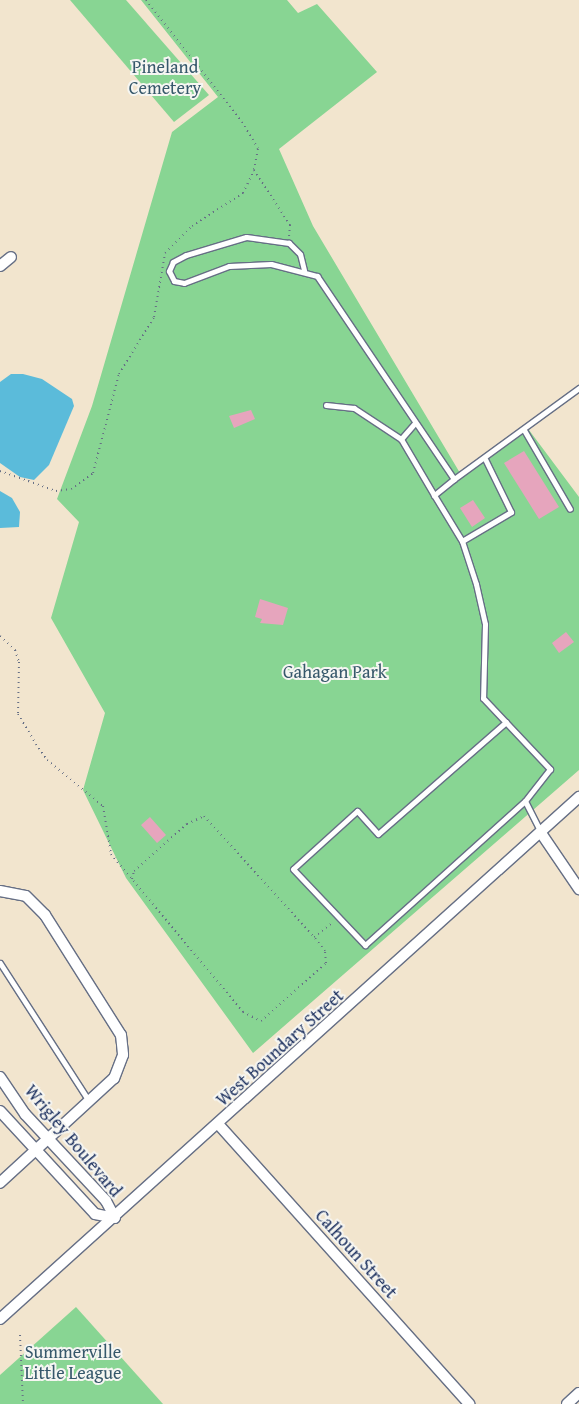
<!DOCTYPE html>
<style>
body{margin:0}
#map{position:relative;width:579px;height:1404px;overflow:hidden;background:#f2e5ce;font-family:"Gentium Book Plus",serif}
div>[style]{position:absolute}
.green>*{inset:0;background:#88d593}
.water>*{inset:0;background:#5bbbda}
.building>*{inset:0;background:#e6a5bd}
.path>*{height:2px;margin-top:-1px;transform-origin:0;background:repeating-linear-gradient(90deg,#666f85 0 1px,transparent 0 5px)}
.roads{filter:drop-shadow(1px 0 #666f85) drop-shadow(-1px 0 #666f85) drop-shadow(0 1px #666f85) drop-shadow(0 -1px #666f85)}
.lane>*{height:5px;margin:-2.5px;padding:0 2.5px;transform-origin:2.5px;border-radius:2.5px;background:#fff}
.street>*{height:10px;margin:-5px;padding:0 5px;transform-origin:5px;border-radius:5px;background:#fff}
span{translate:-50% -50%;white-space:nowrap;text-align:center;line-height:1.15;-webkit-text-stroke:4px #f6f6f2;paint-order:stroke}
.park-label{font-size:18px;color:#36586b}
.street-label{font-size:18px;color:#1b2f5e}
</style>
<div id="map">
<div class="green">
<i style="clip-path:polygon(70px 0,126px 0,209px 95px,174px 122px)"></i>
<i style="clip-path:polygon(141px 0,287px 0,298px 13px,317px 4px,377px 72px,279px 149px,313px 226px,460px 473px,526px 426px,579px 497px,579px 770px,253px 1053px,126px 878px,83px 790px,105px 713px,51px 618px,79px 522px,57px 499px,92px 406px,172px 132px,218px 97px)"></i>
<i style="clip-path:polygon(76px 1307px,163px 1404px,0 1404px,0 1375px)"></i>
</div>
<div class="water">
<i style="clip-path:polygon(23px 374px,42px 379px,72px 399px,74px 406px,49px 465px,34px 480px,20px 477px,0 463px,0 382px,11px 374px)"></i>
<i style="clip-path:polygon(0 491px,12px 498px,20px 512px,19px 527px,0 528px)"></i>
</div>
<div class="building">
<i style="clip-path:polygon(251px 410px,255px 419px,234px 428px,229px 416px)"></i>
<i style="clip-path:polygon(524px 451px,559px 507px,539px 519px,504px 463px)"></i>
<i style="clip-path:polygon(473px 500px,485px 518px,472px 527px,460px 508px)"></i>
<i style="clip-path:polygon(260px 599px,288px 608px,283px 625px,260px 623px,262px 619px,255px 617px)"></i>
<i style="clip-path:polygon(566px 632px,574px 642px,559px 653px,552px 643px)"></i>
<i style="clip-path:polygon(150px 817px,166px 835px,157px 843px,141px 825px)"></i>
</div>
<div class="path">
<i style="left:146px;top:0;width:155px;rotate:51.8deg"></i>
<i style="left:242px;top:122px;width:31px;rotate:59deg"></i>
<i style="left:258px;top:149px;width:21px;rotate:101deg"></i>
<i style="left:254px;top:170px;width:66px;rotate:56.8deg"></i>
<i style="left:290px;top:225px;width:12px;rotate:95deg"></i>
<i style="left:0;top:471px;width:59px;rotate:19.7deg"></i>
<i style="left:56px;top:491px;width:15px;rotate:-8deg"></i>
<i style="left:71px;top:489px;width:27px;rotate:-36deg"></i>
<i style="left:93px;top:473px;width:102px;rotate:-75.3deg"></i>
<i style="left:119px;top:374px;width:67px;rotate:-58.4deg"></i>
<i style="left:154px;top:317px;width:65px;rotate:-80.2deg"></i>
<i style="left:165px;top:253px;width:38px;rotate:-45deg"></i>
<i style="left:192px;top:226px;width:61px;rotate:-32.9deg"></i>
<i style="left:243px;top:193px;width:25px;rotate:-64deg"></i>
<i style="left:0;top:636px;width:21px;rotate:43deg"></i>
<i style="left:15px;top:650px;width:13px;rotate:72deg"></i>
<i style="left:19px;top:662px;width:52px;rotate:91.1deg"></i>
<i style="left:18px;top:714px;width:35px;rotate:59deg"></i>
<i style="left:36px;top:744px;width:19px;rotate:55deg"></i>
<i style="left:47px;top:760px;width:72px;rotate:39.4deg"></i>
<i style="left:103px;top:806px;width:49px;rotate:80.5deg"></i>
<i style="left:111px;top:854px;width:206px;rotate:50.1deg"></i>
<i style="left:243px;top:1012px;width:20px;rotate:27deg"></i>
<i style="left:261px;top:1021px;width:87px;rotate:-41.7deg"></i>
<i style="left:326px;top:963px;width:12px;rotate:-95deg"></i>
<i style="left:325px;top:951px;width:18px;rotate:-128deg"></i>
<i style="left:314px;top:937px;width:24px;rotate:-38deg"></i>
<i style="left:132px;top:879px;width:8px;rotate:-76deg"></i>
<i style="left:134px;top:871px;width:71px;rotate:-41.6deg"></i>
<i style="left:187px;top:824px;width:19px;rotate:-25deg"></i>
<i style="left:204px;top:816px;width:164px;rotate:47.7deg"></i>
<i style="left:20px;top:1335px;width:69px;rotate:87.5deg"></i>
</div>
<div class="roads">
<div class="lane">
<i style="left:304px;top:270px;width:16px;rotate:-104deg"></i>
<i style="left:300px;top:254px;width:16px;rotate:-135deg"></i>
<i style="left:289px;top:243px;width:43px;rotate:-172.1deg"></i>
<i style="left:246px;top:237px;width:63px;rotate:163.3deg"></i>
<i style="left:186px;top:255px;width:15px;rotate:152deg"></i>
<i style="left:173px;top:262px;width:10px;rotate:114deg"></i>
<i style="left:169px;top:271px;width:11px;rotate:63deg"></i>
<i style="left:174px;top:281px;width:10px;rotate:11deg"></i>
<i style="left:184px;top:283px;width:48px;rotate:-20.7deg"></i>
<i style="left:229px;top:266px;width:42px;rotate:-2.7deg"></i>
<i style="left:271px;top:264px;width:48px;rotate:14.6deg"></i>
<i style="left:317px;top:276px;width:245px;rotate:56deg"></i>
<i style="left:454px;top:479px;width:26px;rotate:141deg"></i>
<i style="left:434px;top:495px;width:54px;rotate:58.7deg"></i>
<i style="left:462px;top:541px;width:45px;rotate:72deg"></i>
<i style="left:476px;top:584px;width:41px;rotate:77.3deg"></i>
<i style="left:485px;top:624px;width:74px;rotate:91.5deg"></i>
<i style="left:483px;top:698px;width:98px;rotate:46.7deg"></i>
<i style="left:550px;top:769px;width:41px;rotate:128deg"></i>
<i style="left:525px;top:801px;width:36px;rotate:63deg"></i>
<i style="left:326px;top:405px;width:28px;rotate:6deg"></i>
<i style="left:354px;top:408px;width:56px;rotate:33.4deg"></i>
<i style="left:401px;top:439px;width:65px;rotate:59.5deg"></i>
<i style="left:524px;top:430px;width:91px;rotate:59.8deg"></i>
<i style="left:401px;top:439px;width:21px;rotate:-49deg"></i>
<i style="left:454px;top:479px;width:155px;rotate:-36.1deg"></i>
<i style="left:462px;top:541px;width:57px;rotate:-30.6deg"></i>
<i style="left:511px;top:512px;width:59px;rotate:-116.1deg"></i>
<i style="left:506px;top:722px;width:170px;rotate:138.8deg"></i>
<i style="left:378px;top:834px;width:31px;rotate:-132deg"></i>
<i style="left:357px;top:811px;width:86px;rotate:137.8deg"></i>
<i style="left:293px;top:869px;width:105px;rotate:46.5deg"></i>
<i style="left:365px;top:945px;width:215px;rotate:-42deg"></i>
<i style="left:0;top:963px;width:164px;rotate:57.2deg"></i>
</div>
<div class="street">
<i style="left:0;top:266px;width:14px;rotate:-39deg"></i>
<i style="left:541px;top:833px;width:68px;rotate:55.8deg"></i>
<i style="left:0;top:891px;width:26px;rotate:11deg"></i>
<i style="left:26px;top:896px;width:27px;rotate:45deg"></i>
<i style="left:45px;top:915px;width:142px;rotate:57.7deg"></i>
<i style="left:121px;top:1035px;width:20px;rotate:84deg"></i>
<i style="left:123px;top:1055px;width:25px;rotate:111deg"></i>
<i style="left:114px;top:1078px;width:155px;rotate:137.4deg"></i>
<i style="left:0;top:1077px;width:45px;rotate:56deg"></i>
<i style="left:25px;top:1114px;width:119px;rotate:47deg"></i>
<i style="left:106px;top:1201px;width:19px;rotate:62deg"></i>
<i style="left:0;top:1111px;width:140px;rotate:47.3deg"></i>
<i style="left:95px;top:1214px;width:20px;rotate:11deg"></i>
<i style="left:219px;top:1125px;width:375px;rotate:48.1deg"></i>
<i style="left:0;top:1319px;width:780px;rotate:-42.04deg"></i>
<i style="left:567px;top:1404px;width:16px;rotate:-43deg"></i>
</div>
</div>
<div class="park-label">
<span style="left:165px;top:78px">Pineland<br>Cemetery</span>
<span style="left:335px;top:672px">Gahagan Park</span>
<span style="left:73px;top:1363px">Summerville<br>Little League</span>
</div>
<div class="street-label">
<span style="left:280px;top:1048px;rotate:-42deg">West Boundary Street</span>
<span style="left:73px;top:1141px;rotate:50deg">Wrigley Boulevard</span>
<span style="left:356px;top:1254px;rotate:48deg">Calhoun Street</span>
</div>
</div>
